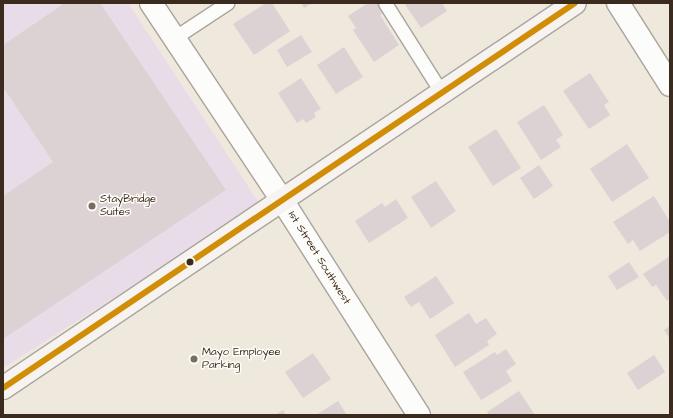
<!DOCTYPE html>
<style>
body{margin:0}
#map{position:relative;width:673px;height:418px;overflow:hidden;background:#eee8dd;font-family:"Architects Daughter",sans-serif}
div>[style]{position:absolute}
.built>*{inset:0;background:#e8dce9}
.building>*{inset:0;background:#ddd2d3}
.roads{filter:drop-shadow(1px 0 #aaa49d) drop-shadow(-1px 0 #aaa49d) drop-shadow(0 1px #aaa49d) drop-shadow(0 -1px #aaa49d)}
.service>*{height:13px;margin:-6.5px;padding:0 6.5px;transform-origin:6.5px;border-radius:6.5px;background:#fcfcfa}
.minor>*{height:22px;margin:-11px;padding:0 11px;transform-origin:11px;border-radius:11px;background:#fcfcfa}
.tertiary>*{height:22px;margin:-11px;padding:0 11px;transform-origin:11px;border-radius:11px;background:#fcfcfa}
.secondary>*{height:22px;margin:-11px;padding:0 11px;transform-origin:11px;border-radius:11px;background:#f6f3f0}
.bus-1>*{height:6px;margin:-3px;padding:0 3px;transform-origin:3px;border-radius:3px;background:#d18d06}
.dots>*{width:11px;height:11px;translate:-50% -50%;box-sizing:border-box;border:2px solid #fdfcf7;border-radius:50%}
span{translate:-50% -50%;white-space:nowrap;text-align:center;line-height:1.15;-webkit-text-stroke:3px #fdfcf7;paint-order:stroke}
.poi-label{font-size:11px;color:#3b2a1e}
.left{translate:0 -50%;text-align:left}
.street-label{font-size:11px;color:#3b2a1e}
.frame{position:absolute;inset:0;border:4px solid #3b2a1e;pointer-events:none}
</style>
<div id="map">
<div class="built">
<i style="clip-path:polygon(3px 3px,128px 3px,259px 203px,235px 221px,3px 368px)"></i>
</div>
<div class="building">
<i style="clip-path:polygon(65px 3px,100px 3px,226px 190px,3px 339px,3px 196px,53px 162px,3px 87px,3px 45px)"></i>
<i style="clip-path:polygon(266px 3px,272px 3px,290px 31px,254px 55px,233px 24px)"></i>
<i style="clip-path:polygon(301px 3px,312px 3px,304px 8px)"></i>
<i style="clip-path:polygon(368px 3px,378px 3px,384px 13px,380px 15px,399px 45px,374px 62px,353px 30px,356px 28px,348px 16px)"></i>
<i style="clip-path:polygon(404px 3px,442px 3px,447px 11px,421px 28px)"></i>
<i style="clip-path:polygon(301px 35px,312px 52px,287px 67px,277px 50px)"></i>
<i style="clip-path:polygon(344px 47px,363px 77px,336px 94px,317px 65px)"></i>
<i style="clip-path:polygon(590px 73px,609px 102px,604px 105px,610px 115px,589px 129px,563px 91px)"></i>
<i style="clip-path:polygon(301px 78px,321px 109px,314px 113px,316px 117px,306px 123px,303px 119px,297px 123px,278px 93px)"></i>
<i style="clip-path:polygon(544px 105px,563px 135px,556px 140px,561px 147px,541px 160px,517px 122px)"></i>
<i style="clip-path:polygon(496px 129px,521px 168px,493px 186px,468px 147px)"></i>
<i style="clip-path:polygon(627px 144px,649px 178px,612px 202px,590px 169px)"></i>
<i style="clip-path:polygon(539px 165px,553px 186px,534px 199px,520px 178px)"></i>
<i style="clip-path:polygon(436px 181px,456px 211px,431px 228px,411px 197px)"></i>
<i style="clip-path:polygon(654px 196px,670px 222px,670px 232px,640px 251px,633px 240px,628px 244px,613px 222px)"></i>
<i style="clip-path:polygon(396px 199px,408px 218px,369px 243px,355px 221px,382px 203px,385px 207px)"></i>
<i style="clip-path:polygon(670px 256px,670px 299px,667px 301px,656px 285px,652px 287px,643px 274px)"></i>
<i style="clip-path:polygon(629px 262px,639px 277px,617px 290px,608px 276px)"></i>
<i style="clip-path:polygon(436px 276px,454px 303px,430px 319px,419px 302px,411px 307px,404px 297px)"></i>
<i style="clip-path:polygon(469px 313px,476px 324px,486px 318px,497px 334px,487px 341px,489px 345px,455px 367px,435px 335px)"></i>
<i style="clip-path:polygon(670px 326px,670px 339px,664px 330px)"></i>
<i style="clip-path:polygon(506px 349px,516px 364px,506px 371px,512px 381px,481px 400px,463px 372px,495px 352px,497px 355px)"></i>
<i style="clip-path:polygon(313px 353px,331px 379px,303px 398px,285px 372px)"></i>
<i style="clip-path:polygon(654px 355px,665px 372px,638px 390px,627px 373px)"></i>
<i style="clip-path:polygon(519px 391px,535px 415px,489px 415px,487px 412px)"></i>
<i style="clip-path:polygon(338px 401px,347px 415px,316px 415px)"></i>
<i style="clip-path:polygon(283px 410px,286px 415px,275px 415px)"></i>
</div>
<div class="roads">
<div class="service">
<i style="left:385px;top:3px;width:107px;rotate:57.7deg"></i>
<i style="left:174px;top:38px;width:64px;rotate:-33.4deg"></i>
</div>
<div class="minor">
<i style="left:151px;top:3px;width:237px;rotate:56.4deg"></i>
<i style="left:282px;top:200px;width:255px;rotate:57.5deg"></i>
</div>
<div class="tertiary">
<i style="left:618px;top:3px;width:97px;rotate:57.6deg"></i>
</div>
<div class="secondary">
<i style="left:3px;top:388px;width:689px;rotate:-33.94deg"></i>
</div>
</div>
<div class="bus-1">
<i style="left:3px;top:388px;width:689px;rotate:-33.94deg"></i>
</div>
<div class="dots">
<i style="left:92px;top:206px;background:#7a6c61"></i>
<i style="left:190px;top:262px;background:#3b2a1e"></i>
<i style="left:194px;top:359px;background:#7a6c61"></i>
</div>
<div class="poi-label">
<span class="left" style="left:100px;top:206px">StayBridge<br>Suites</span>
<span class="left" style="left:202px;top:359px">Mayo Employee<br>Parking</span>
</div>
<div class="street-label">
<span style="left:319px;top:258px;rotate:58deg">1st Street Southwest</span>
</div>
<div class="frame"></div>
</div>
